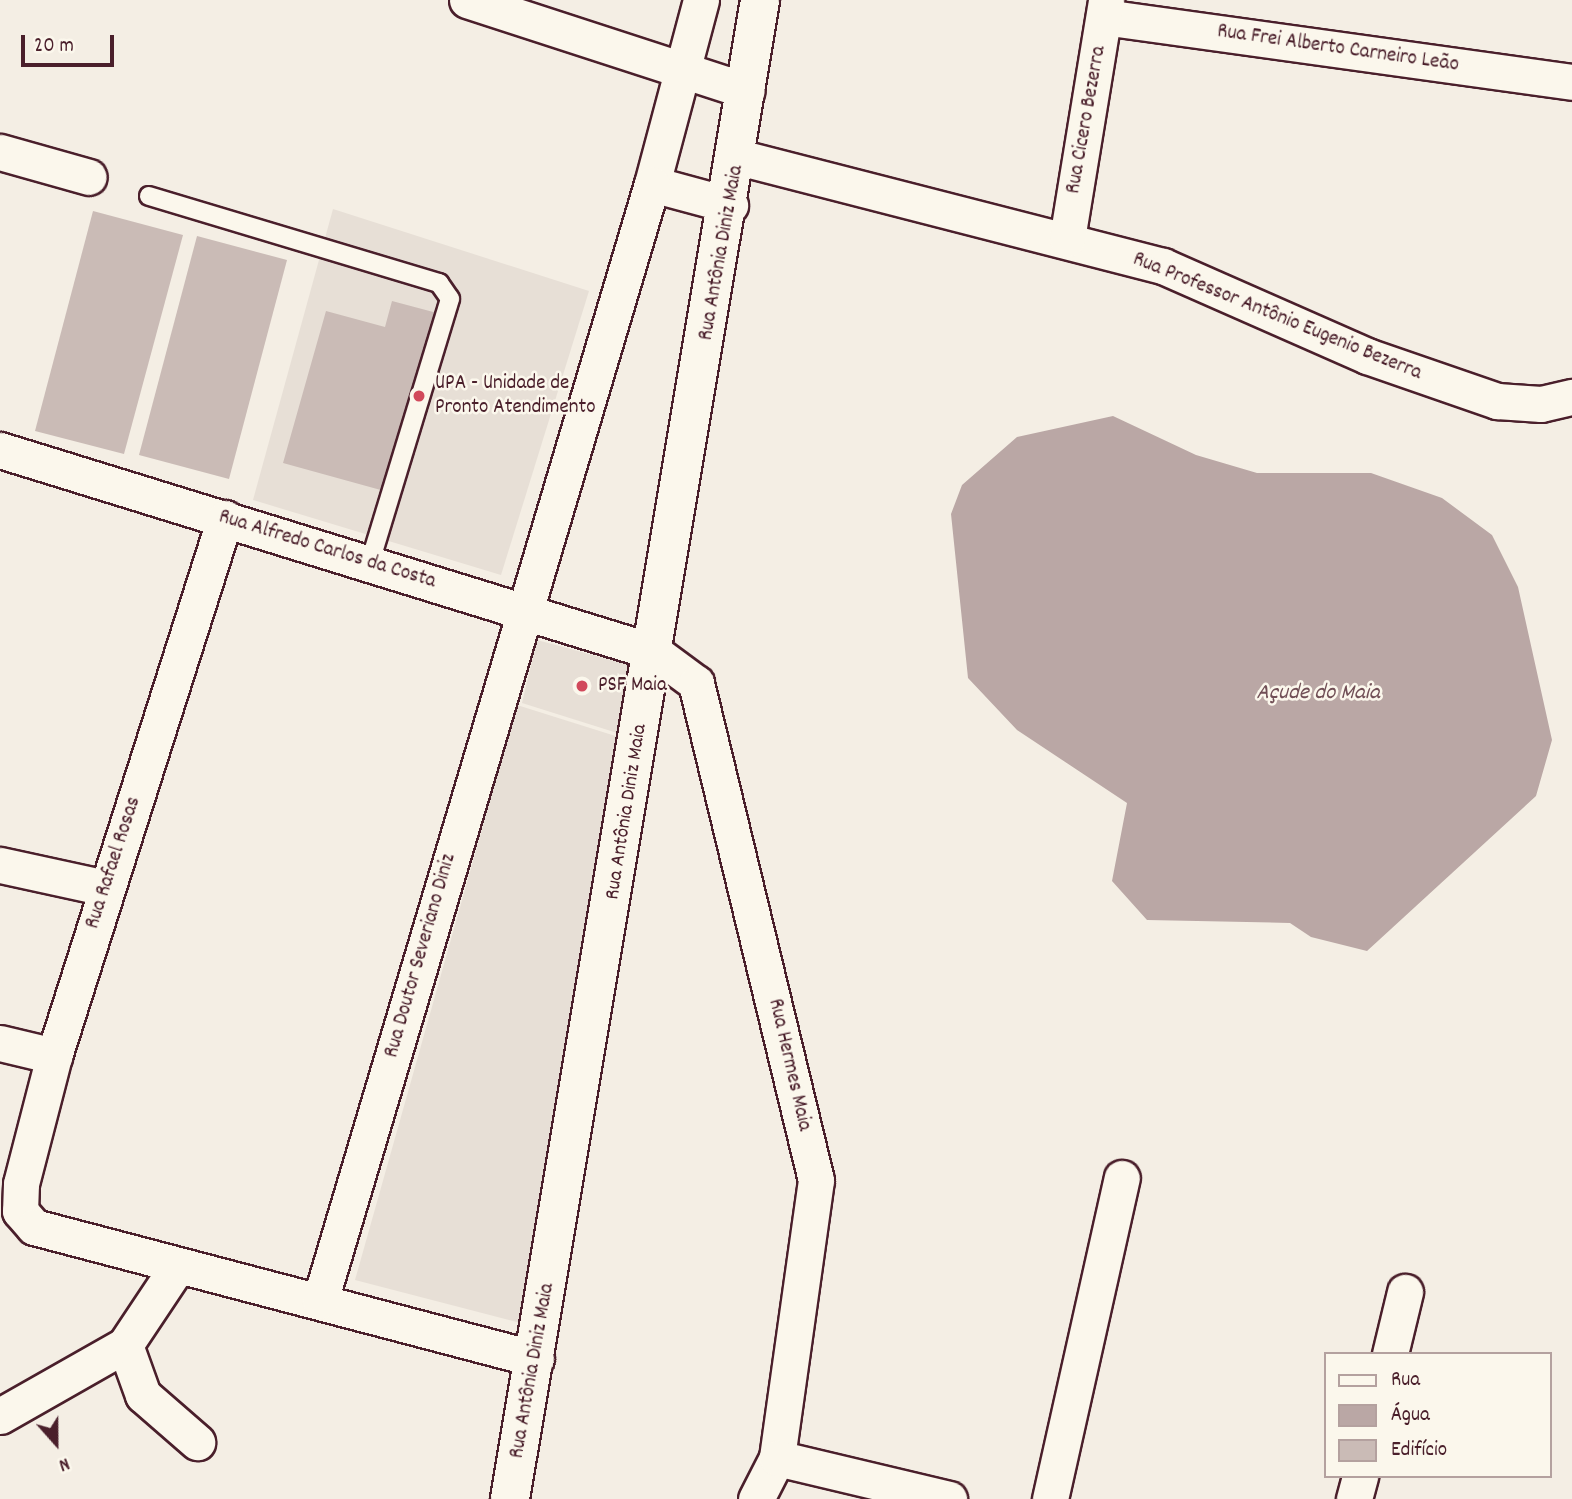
<!DOCTYPE html>
<meta charset="utf-8">
<style>
body{margin:0}
#map{position:relative;width:1572px;height:1499px;overflow:hidden;background:#f4eee4;font-family:Dekko,sans-serif}
div>[style]{position:absolute}
.built>*{inset:0;background:#e7dfd6}
.water>*{inset:0;background:#baa7a5}
.building>*{inset:0;background:#cabbb6}
.roads{filter:drop-shadow(2px 0 #4a1f2b) drop-shadow(-2px 0 #4a1f2b) drop-shadow(0 2px #4a1f2b) drop-shadow(0 -2px #4a1f2b)}
.lane>*{height:18px;margin:-9px;padding:0 9px;transform-origin:9px;border-radius:9px;background:#fbf7ec}
.street>*{height:35px;margin:-17.5px;padding:0 17.5px;transform-origin:17.5px;border-radius:17.5px;background:#fbf7ec}
.secondary>*{height:38px;margin:-19px;padding:0 19px;transform-origin:19px;border-radius:19px;background:#fbf7ec}
.dots>*{width:19px;height:19px;translate:-50% -50%;box-sizing:border-box;border:4px solid #fbf7ec;border-radius:50%}
span{translate:-50% -50%;white-space:nowrap;text-align:center;line-height:1.15;-webkit-text-stroke:5px #fbf7ec;paint-order:stroke}
.street-label{font-size:21px;color:#4a1f2b}
.poi-label{font-size:21px;color:#4a1f2b}
.left{translate:0 -50%;text-align:left}
.water-label{font-size:23px;color:#714f56;font-style:italic}
.legend{position:absolute;left:1324px;top:1352px;width:228px;height:126px;box-sizing:border-box;background:#fbf7ec;border:2px solid #b4a19f;margin:0;padding:9px 12px;list-style:none;font-size:21px;color:#4a1f2b}
.legend li{display:flex;align-items:center;gap:14px;height:35px}
.legend b{width:35px;border:2px solid #b4a19f}
.north{position:absolute;left:21px;top:1408px;width:70px;height:70px;-webkit-text-stroke:5px #fbf7ec;paint-order:stroke;rotate:159deg;font-size:19px;font-weight:700;line-height:28px;text-align:center;color:#4a1f2b}
.north::after{content:'';display:block;margin:auto;width:24px;height:32px;background:#4a1f2b;clip-path:polygon(50% 0,100% 100%,50% 72%,0 100%)}
.scale{position:absolute;left:21px;top:35px;width:93px;height:32px;box-sizing:border-box;border:4px solid #4a1f2b;border-top:0;padding-left:9px;font-size:21px;line-height:24px;white-space:nowrap;color:#4a1f2b;-webkit-text-stroke:5px #fbf7ec;paint-order:stroke}
</style>
<div id="map">
<div class="built">
<i style="clip-path:polygon(333px 209px,589px 291px,501px 575px,253px 500px)"></i>
<i style="clip-path:polygon(537px 640px,641px 668px,630px 737px,522px 703px)"></i>
<i style="clip-path:polygon(517px 705px,625px 739px,540px 1328px,355px 1280px)"></i>
</div>
<div class="water">
<i style="clip-path:polygon(1113px 416px,1196px 455px,1257px 473px,1371px 473px,1442px 498px,1492px 535px,1518px 587px,1552px 740px,1536px 796px,1367px 951px,1311px 937px,1290px 923px,1147px 920px,1112px 881px,1127px 803px,1017px 730px,968px 678px,951px 514px,962px 485px,1017px 437px)"></i>
</div>
<div class="building">
<i style="clip-path:polygon(93px 211px,183px 235px,124px 454px,35px 431px)"></i>
<i style="clip-path:polygon(197px 236px,287px 260px,229px 479px,139px 455px)"></i>
<i style="clip-path:polygon(392px 301px,437px 313px,388px 492px,283px 463px,326px 311px,385px 327px)"></i>
</div>
<div class="roads">
<div class="lane">
<i style="left:149px;top:196px;width:303px;rotate:16.7deg"></i>
<i style="left:439px;top:283px;width:19px;rotate:55deg"></i>
<i style="left:450px;top:299px;width:276px;rotate:106.9deg"></i>
</div>
<div class="street">
<i style="left:467px;top:0;width:294px;rotate:18deg"></i>
<i style="left:701px;top:0;width:190px;rotate:104.9deg"></i>
<i style="left:652px;top:184px;width:81px;rotate:15.1deg"></i>
<i style="left:1104px;top:17px;width:472px;rotate:7.9deg"></i>
<i style="left:0;top:152px;width:92px;rotate:15.7deg"></i>
<i style="left:738px;top:157px;width:439px;rotate:14.4deg"></i>
<i style="left:1163px;top:266px;width:223px;rotate:23.8deg"></i>
<i style="left:1367px;top:356px;width:138px;rotate:19.1deg"></i>
<i style="left:1497px;top:401px;width:44px;rotate:3.9deg"></i>
<i style="left:1541px;top:404px;width:32px;rotate:-13deg"></i>
<i style="left:1067px;top:239px;width:242px;rotate:-80.7deg"></i>
<i style="left:0;top:450px;width:684px;rotate:17.16deg"></i>
<i style="left:654px;top:652px;width:52px;rotate:36.4deg"></i>
<i style="left:696px;top:683px;width:511px;rotate:76.43deg"></i>
<i style="left:816px;top:1180px;width:281px;rotate:98deg"></i>
<i style="left:777px;top:1458px;width:46px;rotate:117.1deg"></i>
<i style="left:225px;top:518px;width:565px;rotate:107.63deg"></i>
<i style="left:54px;top:1056px;width:132px;rotate:104.5deg"></i>
<i style="left:21px;top:1184px;width:27px;rotate:92deg"></i>
<i style="left:20px;top:1211px;width:21px;rotate:49deg"></i>
<i style="left:34px;top:1227px;width:519px;rotate:14.73deg"></i>
<i style="left:0;top:865px;width:108px;rotate:12.2deg"></i>
<i style="left:0;top:1043px;width:56px;rotate:13.5deg"></i>
<i style="left:320px;top:1301px;width:1165px;rotate:-73.45deg"></i>
<i style="left:125px;top:1345px;width:53px;rotate:70.2deg"></i>
<i style="left:143px;top:1395px;width:72px;rotate:41deg"></i>
<i style="left:1390px;top:1354px;width:64px;rotate:-76.4deg"></i>
<i style="left:0;top:1416px;width:144px;rotate:-29.6deg"></i>
<i style="left:125px;top:1345px;width:94px;rotate:-56.3deg"></i>
<i style="left:777px;top:1458px;width:177px;rotate:13.4deg"></i>
<i style="left:1050px;top:1499px;width:329px;rotate:-77.4deg"></i>
<i style="left:1354px;top:1499px;width:24px;rotate:-75deg"></i>
</div>
<div class="secondary">
<i style="left:510px;top:1499px;width:1520px;rotate:-80.53deg"></i>
</div>
</div>
<div class="dots">
<i style="left:419px;top:396px;background:#d1495b"></i>
<i style="left:582px;top:686px;background:#d1495b"></i>
</div>
<div class="street-label">
<span style="left:1338px;top:49px;rotate:8deg">Rua Frei Alberto Carneiro Leão</span>
<span style="left:1087px;top:120px;rotate:-80deg">Rua Cicero Bezerra</span>
<span style="left:722px;top:253px;rotate:-80deg">Rua Antônia Diniz Maia</span>
<span style="left:1277px;top:317px;rotate:22deg">Rua Professor Antônio Eugenio Bezerra</span>
<span style="left:327px;top:550px;rotate:17deg">Rua Alfredo Carlos da Costa</span>
<span style="left:627px;top:812px;rotate:-81deg">Rua Antônia Diniz Maia</span>
<span style="left:114px;top:863px;rotate:-72deg">Rua Rafael Rosas</span>
<span style="left:421px;top:956px;rotate:-74deg">Rua Doutor Severiano Diniz</span>
<span style="left:789px;top:1065px;rotate:77deg">Rua Hermes Maia</span>
<span style="left:533px;top:1371px;rotate:-80deg">Rua Antônia Diniz Maia</span>
</div>
<div class="poi-label">
<span class="left" style="left:435px;top:396px">UPA - Unidade de<br>Pronto Atendimento</span>
<span class="left" style="left:598px;top:686px">PSF Maia</span>
</div>
<div class="water-label">
<span style="left:1318px;top:694px">Açude do Maia</span>
</div>
<ul class="legend">
<li><b style="height:9px;background:#fbf7ec"></b>Rua</li>
<li><b style="height:19px;background:#baa7a5"></b>Água</li>
<li><b style="height:19px;background:#cabbb6"></b>Edifício</li>
</ul>
<div class="north">N</div>
<div class="scale">20 m</div>
</div>
